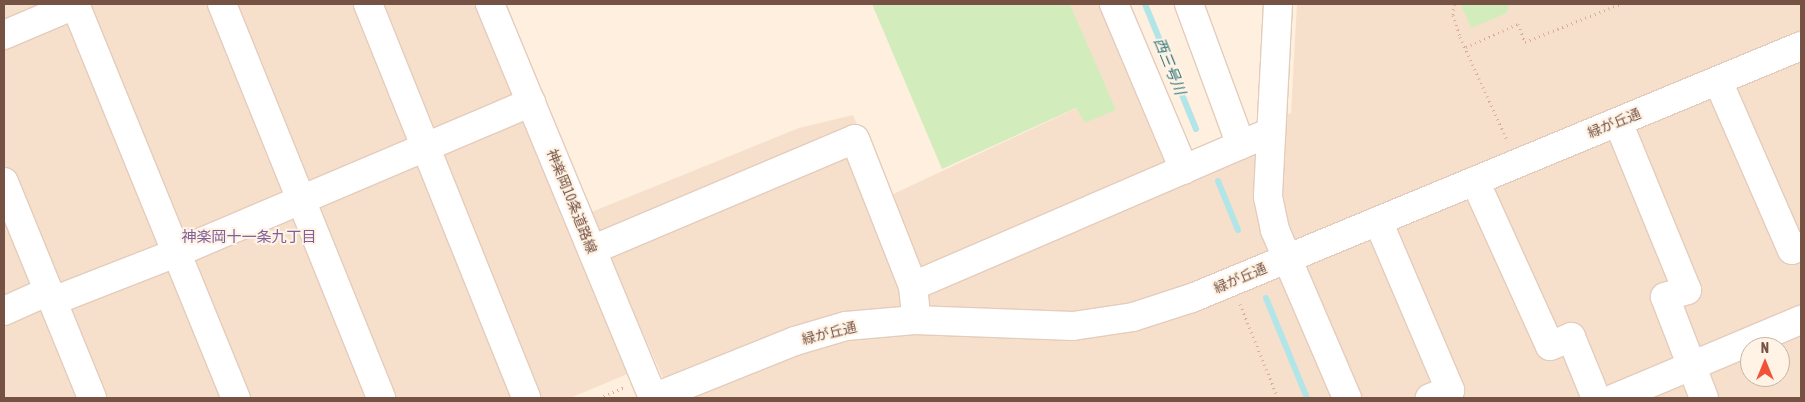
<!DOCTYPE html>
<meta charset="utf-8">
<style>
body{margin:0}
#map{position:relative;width:1805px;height:402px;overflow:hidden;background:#feefde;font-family:"Asap Condensed","Noto Sans JP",sans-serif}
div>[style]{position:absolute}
.residential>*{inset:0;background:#f6e0cb}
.green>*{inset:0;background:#d3ecbc}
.stream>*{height:6px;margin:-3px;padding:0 3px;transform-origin:3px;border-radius:3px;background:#b1e5e8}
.path>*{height:3px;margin-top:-1.5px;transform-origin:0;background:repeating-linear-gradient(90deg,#daac97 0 1px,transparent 0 5px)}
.roads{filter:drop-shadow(1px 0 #e4ccbc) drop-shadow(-1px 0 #e4ccbc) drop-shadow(0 1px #e4ccbc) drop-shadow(0 -1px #e4ccbc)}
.minor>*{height:28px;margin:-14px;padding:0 14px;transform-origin:14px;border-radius:14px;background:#fff}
span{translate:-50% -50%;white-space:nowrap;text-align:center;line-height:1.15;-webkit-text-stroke:4px #fff3e5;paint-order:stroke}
.street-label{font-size:14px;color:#755244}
.water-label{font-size:15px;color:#37767c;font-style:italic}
.neighbourhood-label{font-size:15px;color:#815f99}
.frame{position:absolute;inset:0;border:5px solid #755244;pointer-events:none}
.north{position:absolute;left:1740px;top:337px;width:50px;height:50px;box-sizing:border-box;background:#fff3e5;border:1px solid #c8b3a5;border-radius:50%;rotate:0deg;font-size:14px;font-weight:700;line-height:20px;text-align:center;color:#755244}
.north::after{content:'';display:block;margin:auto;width:18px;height:22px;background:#f25338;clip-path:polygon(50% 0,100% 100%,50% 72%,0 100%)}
</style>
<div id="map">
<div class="residential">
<i style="clip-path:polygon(4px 4px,477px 4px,565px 225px,630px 373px,570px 398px,4px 398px)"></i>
<i style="clip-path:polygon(evenodd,1070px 4px,1127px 4px,1186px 154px,1291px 113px,1297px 4px,1801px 4px,1801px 398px,672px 398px,589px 213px,799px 128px,853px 115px,889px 196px,1077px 108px,1085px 123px,1115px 109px,1070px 4px,1750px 347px,1780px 347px,1780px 377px,1750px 377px,1750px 347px)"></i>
</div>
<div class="green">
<i style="clip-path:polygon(872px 4px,1070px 4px,1116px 110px,1085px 123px,1076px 108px,942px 169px)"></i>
<i style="clip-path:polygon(1464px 4px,1509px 4px,1507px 13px,1471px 28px,1461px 5px)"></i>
</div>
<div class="stream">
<i style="left:1145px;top:4px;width:135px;rotate:67.8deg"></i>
<i style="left:1218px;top:181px;width:53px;rotate:67.8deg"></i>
<i style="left:1266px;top:298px;width:108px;rotate:67.7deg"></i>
</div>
<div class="path">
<i style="left:1454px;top:4px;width:11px;rotate:95deg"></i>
<i style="left:1453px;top:15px;width:23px;rotate:72deg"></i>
<i style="left:1460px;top:37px;width:115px;rotate:65.4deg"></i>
<i style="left:1466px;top:47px;width:57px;rotate:-23.9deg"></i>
<i style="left:1518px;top:24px;width:19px;rotate:69deg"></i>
<i style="left:1525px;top:42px;width:102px;rotate:-21.8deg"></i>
<i style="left:1240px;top:304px;width:101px;rotate:68deg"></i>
<i style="left:599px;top:398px;width:28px;rotate:-23deg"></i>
</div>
<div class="roads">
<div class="minor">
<i style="left:75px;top:4px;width:426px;rotate:67.8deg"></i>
<i style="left:222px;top:4px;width:425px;rotate:68deg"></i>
<i style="left:368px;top:4px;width:424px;rotate:68.1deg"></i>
<i style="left:490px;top:4px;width:426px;rotate:67.5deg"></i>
<i style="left:1114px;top:4px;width:180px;rotate:67.1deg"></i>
<i style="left:1189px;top:4px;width:150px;rotate:69.8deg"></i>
<i style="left:1278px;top:4px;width:193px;rotate:93deg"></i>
<i style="left:1268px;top:197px;width:34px;rotate:78deg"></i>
<i style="left:1275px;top:230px;width:183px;rotate:66.8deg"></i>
<i style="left:4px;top:35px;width:79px;rotate:-23deg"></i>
<i style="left:1718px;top:81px;width:184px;rotate:66.4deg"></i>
<i style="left:1792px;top:250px;width:10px;rotate:-24deg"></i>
<i style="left:1618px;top:122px;width:182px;rotate:67.7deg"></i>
<i style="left:1687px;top:290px;width:23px;rotate:162deg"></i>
<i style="left:1665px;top:297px;width:108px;rotate:68.9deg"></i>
<i style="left:1475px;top:181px;width:181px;rotate:65.6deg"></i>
<i style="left:1550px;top:346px;width:23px;rotate:-23deg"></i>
<i style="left:1571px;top:337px;width:66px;rotate:67.7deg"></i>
<i style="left:4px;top:182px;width:233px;rotate:67.8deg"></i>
<i style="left:1378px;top:221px;width:184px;rotate:66.9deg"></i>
<i style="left:1450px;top:390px;width:22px;rotate:158deg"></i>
<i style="left:592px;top:250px;width:285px;rotate:-22.9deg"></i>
<i style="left:855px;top:139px;width:158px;rotate:68.5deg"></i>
<i style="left:53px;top:301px;width:132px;rotate:-21.3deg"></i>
<i style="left:176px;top:253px;width:386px;rotate:-23deg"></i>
<i style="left:915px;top:305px;width:19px;rotate:-96deg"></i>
<i style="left:913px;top:286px;width:390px;rotate:-23.3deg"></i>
<i style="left:4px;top:311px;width:49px;rotate:-24deg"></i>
<i style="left:653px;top:398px;width:153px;rotate:-21.9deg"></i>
<i style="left:795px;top:341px;width:53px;rotate:-16.4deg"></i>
<i style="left:846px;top:326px;width:69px;rotate:-5deg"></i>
<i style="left:915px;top:320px;width:158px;rotate:2.2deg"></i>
<i style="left:1073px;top:326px;width:61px;rotate:-8.5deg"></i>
<i style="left:1133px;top:317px;width:62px;rotate:-17.9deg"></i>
<i style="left:1192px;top:298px;width:659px;rotate:-22.48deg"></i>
<i style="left:1615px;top:398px;width:202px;rotate:-22.8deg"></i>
</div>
</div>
<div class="street-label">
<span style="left:1614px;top:123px;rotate:-22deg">緑が丘通</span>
<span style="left:572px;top:201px;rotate:68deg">神楽岡10条道路線</span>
<span style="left:1240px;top:278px;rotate:-23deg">緑が丘通</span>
<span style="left:829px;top:333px;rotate:-14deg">緑が丘通</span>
</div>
<div class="water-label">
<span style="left:1170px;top:66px;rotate:68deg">西三号川</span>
</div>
<div class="neighbourhood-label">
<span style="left:249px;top:237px">神楽岡十一条九丁目</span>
</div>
<div class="frame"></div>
<div class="north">N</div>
</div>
